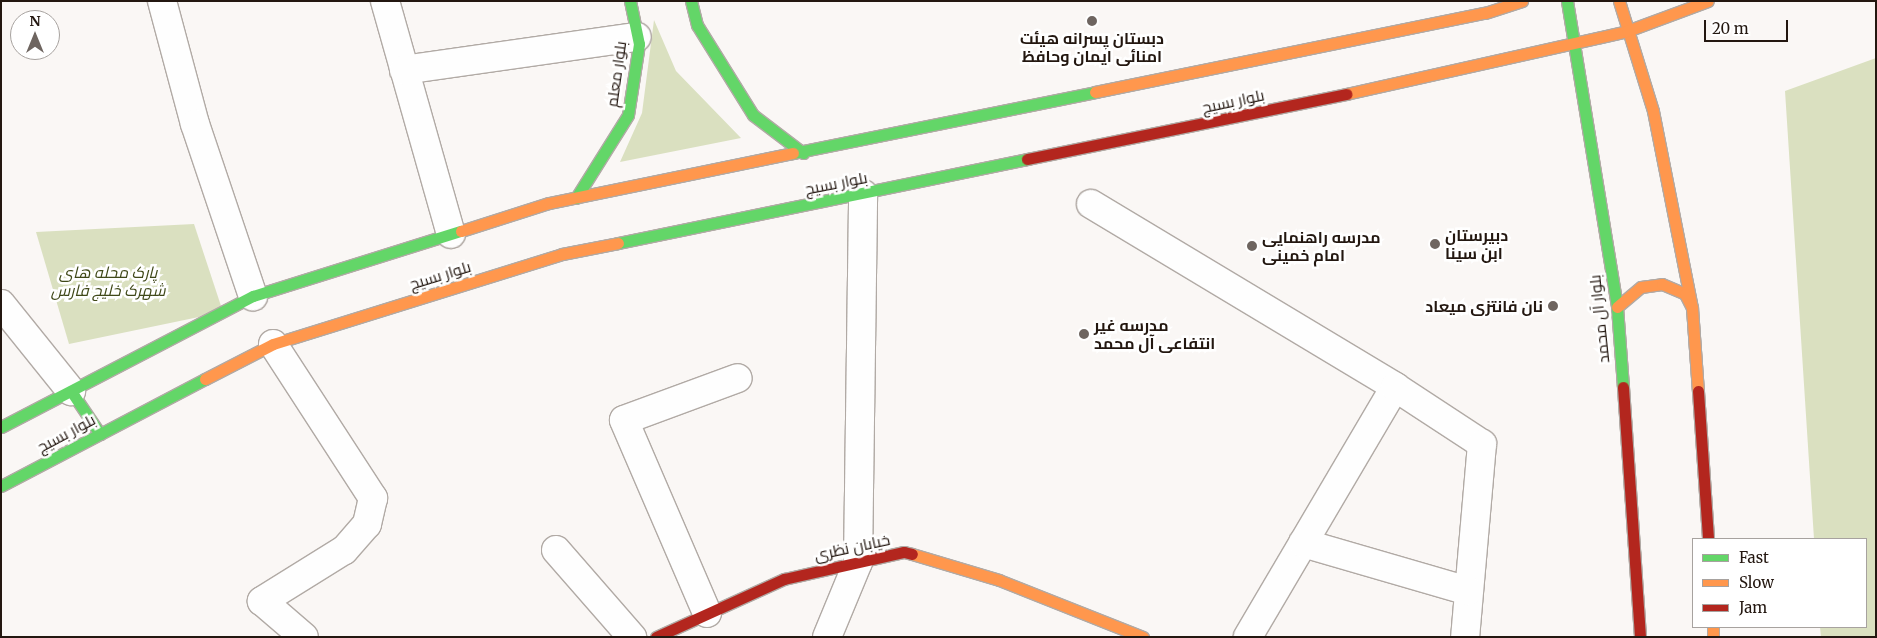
<!DOCTYPE html>
<meta charset="utf-8">
<style>
body{margin:0}
#map{position:relative;width:1877px;height:638px;overflow:hidden;background:#faf7f5;font-family:Merriweather,Cairo,serif}
div>[style]{position:absolute}
.green>*{inset:0;background:#dae0c0}
.roads{filter:drop-shadow(1px 0 #b1aaa5) drop-shadow(-1px 0 #b1aaa5) drop-shadow(0 1px #b1aaa5) drop-shadow(0 -1px #b1aaa5)}
.street>*{height:28px;margin:-14px;padding:0 14px;transform-origin:14px;border-radius:14px;background:#fefefe}
.fast>*{height:11px;margin:-5.5px;padding:0 5.5px;transform-origin:5.5px;border-radius:5.5px;background:#63d668}
.slow>*{height:11px;margin:-5.5px;padding:0 5.5px;transform-origin:5.5px;border-radius:5.5px;background:#ff974d}
.jam>*{height:11px;margin:-5.5px;padding:0 5.5px;transform-origin:5.5px;border-radius:5.5px;background:#b3261e}
.dots>*{width:14px;height:14px;translate:-50% -50%;box-sizing:border-box;border:2px solid #fff;border-radius:50%}
span{translate:-50% -50%;white-space:nowrap;text-align:center;line-height:1.15;-webkit-text-stroke:5px #fff;paint-order:stroke}
.poi-label{font-size:16px;color:#231710;font-weight:700}
.left{translate:0 -50%;text-align:left}
.right{translate:-100% -50%;text-align:right}
.street-label{font-size:16px;color:#231710}
.park-label{font-size:16px;color:#3f4818;font-style:italic}
.frame{position:absolute;inset:0;border:2px solid #231710;pointer-events:none}
.legend{position:absolute;left:1692px;top:538px;width:175px;height:90px;box-sizing:border-box;background:#fff;border:1px solid #a7a29f;margin:0;padding:6px 9px;list-style:none;font-size:15px;color:#231710}
.legend li{display:flex;align-items:center;gap:10px;height:25px}
.legend b{width:25px;border:1px solid #a7a29f}
.north{position:absolute;left:10px;top:10px;width:50px;height:50px;box-sizing:border-box;background:#fff;border:1px solid #a7a29f;border-radius:50%;rotate:0deg;font-size:14px;font-weight:700;line-height:20px;text-align:center;color:#231710}
.north::after{content:'';display:block;margin:auto;width:18px;height:22px;background:#6e6560;clip-path:polygon(50% 0,100% 100%,50% 72%,0 100%)}
.scale{position:absolute;left:1704px;top:20px;width:84px;height:22px;box-sizing:border-box;border:2px solid #231710;border-top:0;padding-left:6px;font-size:15px;line-height:18px;white-space:nowrap;color:#231710;-webkit-text-stroke:4px #fff;paint-order:stroke}
</style>
<div id="map">
<div class="green">
<i style="clip-path:polygon(654px 20px,676px 71px,741px 138px,620px 162px,642px 113px)"></i>
<i style="clip-path:polygon(1876px 58px,1876px 637px,1821px 637px,1820px 627px,1866px 627px,1866px 539px,1814px 539px,1785px 91px)"></i>
<i style="clip-path:polygon(194px 224px,223px 312px,69px 344px,36px 232px)"></i>
</div>
<div class="roads">
<div class="street">
<i style="left:162px;top:1px;width:127px;rotate:75deg"></i>
<i style="left:195px;top:124px;width:182px;rotate:71.4deg"></i>
<i style="left:385px;top:1px;width:242px;rotate:74.2deg"></i>
<i style="left:404px;top:70px;width:235px;rotate:-8.1deg"></i>
<i style="left:1091px;top:204px;width:355px;rotate:31deg"></i>
<i style="left:1395px;top:387px;width:290px;rotate:120.5deg"></i>
<i style="left:1px;top:304px;width:112px;rotate:51.2deg"></i>
<i style="left:273px;top:344px;width:184px;rotate:57deg"></i>
<i style="left:373px;top:498px;width:27px;rotate:103deg"></i>
<i style="left:367px;top:524px;width:35px;rotate:131deg"></i>
<i style="left:344px;top:550px;width:97px;rotate:148.1deg"></i>
<i style="left:262px;top:601px;width:55px;rotate:40.6deg"></i>
<i style="left:1395px;top:387px;width:104px;rotate:33.2deg"></i>
<i style="left:1482px;top:444px;width:194px;rotate:95deg"></i>
<i style="left:1303px;top:543px;width:172px;rotate:16.2deg"></i>
<i style="left:556px;top:550px;width:116px;rotate:48.9deg"></i>
<i style="left:707px;top:613px;width:210px;rotate:-113.3deg"></i>
<i style="left:624px;top:420px;width:121px;rotate:-20.2deg"></i>
<i style="left:827px;top:637px;width:81px;rotate:-67.5deg"></i>
<i style="left:858px;top:562px;width:368px;rotate:-89.2deg"></i>
</div>
<div class="fast">
<i style="left:691px;top:1px;width:25px;rotate:76deg"></i>
<i style="left:697px;top:25px;width:106px;rotate:58.1deg"></i>
<i style="left:753px;top:115px;width:63px;rotate:37.2deg"></i>
<i style="left:1567px;top:1px;width:310px;rotate:80.7deg"></i>
<i style="left:1617px;top:307px;width:80px;rotate:85.7deg"></i>
<i style="left:793px;top:153px;width:308px;rotate:-11.4deg"></i>
<i style="left:576px;top:198px;width:98px;rotate:-57.9deg"></i>
<i style="left:628px;top:115px;width:72px;rotate:-81.2deg"></i>
<i style="left:639px;top:44px;width:44px;rotate:-101.8deg"></i>
<i style="left:618px;top:243px;width:418px;rotate:-11.6deg"></i>
<i style="left:71px;top:391px;width:52px;rotate:56deg"></i>
<i style="left:1px;top:427px;width:284px;rotate:-27.5deg"></i>
<i style="left:253px;top:296px;width:218px;rotate:-17.4deg"></i>
<i style="left:1px;top:486px;width:230px;rotate:-27.7deg"></i>
</div>
<div class="slow">
<i style="left:1619px;top:1px;width:115px;rotate:72.8deg"></i>
<i style="left:1653px;top:111px;width:201px;rotate:78.8deg"></i>
<i style="left:1692px;top:308px;width:83px;rotate:85.9deg"></i>
<i style="left:1095px;top:92px;width:398px;rotate:-11.5deg"></i>
<i style="left:1485px;top:13px;width:39px;rotate:-18deg"></i>
<i style="left:1346px;top:94px;width:288px;rotate:-12.6deg"></i>
<i style="left:1627px;top:31px;width:86px;rotate:-20.3deg"></i>
<i style="left:461px;top:231px;width:92px;rotate:-17.7deg"></i>
<i style="left:549px;top:203px;width:249px;rotate:-11.6deg"></i>
<i style="left:1617px;top:307px;width:31px;rotate:-40deg"></i>
<i style="left:1641px;top:287px;width:21px;rotate:-8deg"></i>
<i style="left:1662px;top:284px;width:25px;rotate:23deg"></i>
<i style="left:1685px;top:294px;width:16px;rotate:63deg"></i>
<i style="left:205px;top:379px;width:76px;rotate:-27.2deg"></i>
<i style="left:273px;top:344px;width:303px;rotate:-17.3deg"></i>
<i style="left:562px;top:254px;width:57px;rotate:-11.1deg"></i>
<i style="left:912px;top:554px;width:91px;rotate:16.6deg"></i>
<i style="left:999px;top:580px;width:155px;rotate:21.6deg"></i>
<i style="left:1713px;top:627px;width:10px;rotate:90deg"></i>
</div>
<div class="jam">
<i style="left:1027px;top:159px;width:326px;rotate:-11.5deg"></i>
<i style="left:1623px;top:387px;width:251px;rotate:86.1deg"></i>
<i style="left:1698px;top:391px;width:148px;rotate:86.1deg"></i>
<i style="left:656px;top:637px;width:141px;rotate:-24.4deg"></i>
<i style="left:784px;top:579px;width:123px;rotate:-12.7deg"></i>
<i style="left:904px;top:552px;width:8px;rotate:14deg"></i>
</div>
</div>
<div class="dots">
<i style="left:1092px;top:21px;background:#6e6560"></i>
<i style="left:1435px;top:244px;background:#6e6560"></i>
<i style="left:1252px;top:246px;background:#6e6560"></i>
<i style="left:1553px;top:306px;background:#6e6560"></i>
<i style="left:1084px;top:334px;background:#6e6560"></i>
</div>
<div class="poi-label">
<span style="left:1092px;top:47px">دبستان پسرانه هیئت<br>امنائی ایمان وحافظ</span>
<span class="left" style="left:1445px;top:244px">دبیرستان<br>ابن سینا</span>
<span class="left" style="left:1262px;top:246px">مدرسه راهنمایی<br>امام خمینی</span>
<span class="right" style="left:1543px;top:306px">نان فانتزی میعاد</span>
<span class="left" style="left:1094px;top:334px">مدرسه غیر<br>انتفاعی آل محمد</span>
</div>
<div class="street-label">
<span style="left:616px;top:74px;rotate:-82deg">بلوار معلم</span>
<span style="left:1233px;top:101px;rotate:-12deg">بلوار بسیج</span>
<span style="left:836px;top:183px;rotate:-11deg">بلوار بسیج</span>
<span style="left:440px;top:275px;rotate:-17deg">بلوار بسیج</span>
<span style="left:1599px;top:319px;rotate:-96deg">بلوار آل محمد</span>
<span style="left:66px;top:433px;rotate:-28deg">بلوار بسیج</span>
<span style="left:852px;top:547px;rotate:-12deg">خیابان نظری</span>
</div>
<div class="park-label">
<span style="left:108px;top:281px">پارک محله های<br>شهرک خلیج فارس</span>
</div>
<div class="frame"></div>
<ul class="legend">
<li><b style="height:6px;background:#63d668"></b>Fast</li>
<li><b style="height:6px;background:#ff974d"></b>Slow</li>
<li><b style="height:6px;background:#b3261e"></b>Jam</li>
</ul>
<div class="north">N</div>
<div class="scale">20 m</div>
</div>
